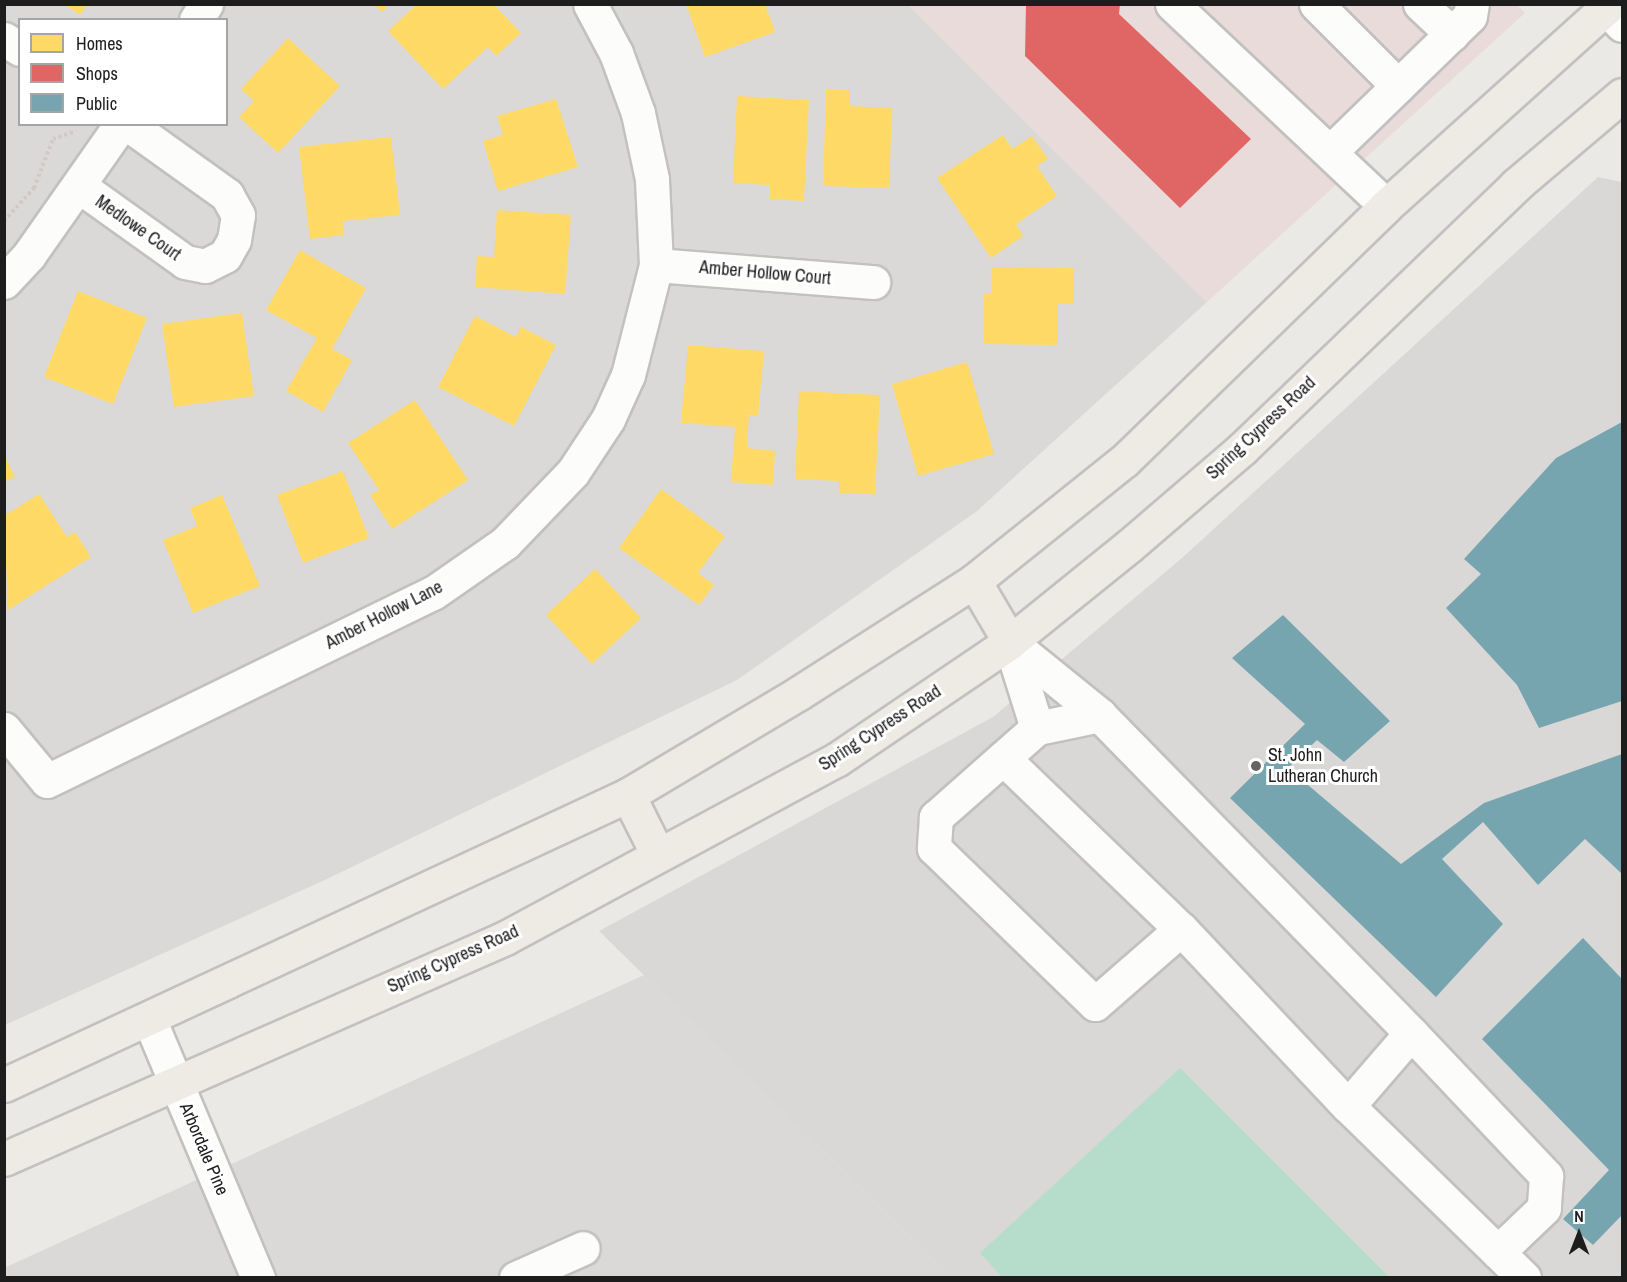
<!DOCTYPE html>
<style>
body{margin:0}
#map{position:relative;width:1627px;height:1282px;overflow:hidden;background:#ebe9e6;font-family:"Archivo Narrow",sans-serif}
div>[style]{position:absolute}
.residential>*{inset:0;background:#dad9d8}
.commercial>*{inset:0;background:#e8dbd9}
.religious>*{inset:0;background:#d9d8d7}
.pitch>*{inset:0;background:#b6ddcc}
.homes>*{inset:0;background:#ffd966}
.shops>*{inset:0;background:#e06666}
.public>*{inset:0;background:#76a5af}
.path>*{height:4px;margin-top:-2px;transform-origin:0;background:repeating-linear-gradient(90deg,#d4c8c7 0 3px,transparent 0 6px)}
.roads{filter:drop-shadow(2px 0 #c2c1c0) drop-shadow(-2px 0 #c2c1c0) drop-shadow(0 2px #c2c1c0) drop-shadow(0 -2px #c2c1c0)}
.minor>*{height:33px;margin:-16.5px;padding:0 16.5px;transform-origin:16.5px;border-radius:16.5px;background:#fcfcfb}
.major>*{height:33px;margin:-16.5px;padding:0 16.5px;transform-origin:16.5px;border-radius:16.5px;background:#eeebe5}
.dots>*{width:16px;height:16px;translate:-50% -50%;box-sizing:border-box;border:3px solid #fff;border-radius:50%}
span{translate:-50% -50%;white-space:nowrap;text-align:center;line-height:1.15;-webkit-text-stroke:6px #fff;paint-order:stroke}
.street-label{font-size:18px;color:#1d1d1d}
.poi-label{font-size:18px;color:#1d1d1d}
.left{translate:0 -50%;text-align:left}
.frame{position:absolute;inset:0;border:6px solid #1d1d1d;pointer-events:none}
.legend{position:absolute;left:18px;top:18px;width:210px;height:108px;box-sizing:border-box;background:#fff;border:2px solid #a5a5a5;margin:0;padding:8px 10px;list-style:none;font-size:18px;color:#1d1d1d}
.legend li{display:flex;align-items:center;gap:12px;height:30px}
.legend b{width:30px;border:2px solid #a5a5a5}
.north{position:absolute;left:1549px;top:1204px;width:60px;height:60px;-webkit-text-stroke:4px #fff;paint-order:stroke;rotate:0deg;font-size:16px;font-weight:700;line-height:24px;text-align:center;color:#1d1d1d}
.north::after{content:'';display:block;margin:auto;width:21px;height:27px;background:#1d1d1d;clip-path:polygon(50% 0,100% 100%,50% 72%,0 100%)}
</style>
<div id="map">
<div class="residential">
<i style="clip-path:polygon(evenodd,4px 5px,908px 5px,1207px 302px,977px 511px,737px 680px,327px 879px,5px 1025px,4px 5px,20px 20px,226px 20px,226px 124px,20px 124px,20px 20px)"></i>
<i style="clip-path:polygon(644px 975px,951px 1277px,5px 1278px,4px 1268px)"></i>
</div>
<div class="commercial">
<i style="clip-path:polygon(1516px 4px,1525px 13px,1207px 302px,908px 5px)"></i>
</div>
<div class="religious">
<i style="clip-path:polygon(1598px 177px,1622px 182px,1622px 1277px,951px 1277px,599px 931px,993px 717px,1182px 558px)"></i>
</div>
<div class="pitch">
<i style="clip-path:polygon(1180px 1068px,1389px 1277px,1002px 1277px,980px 1253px)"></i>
</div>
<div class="homes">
<i style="clip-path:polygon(64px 4px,87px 4px,80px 15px)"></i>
<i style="clip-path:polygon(372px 4px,389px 4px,383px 12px)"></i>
<i style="clip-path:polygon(417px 4px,493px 4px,521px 33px,496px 56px,488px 47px,443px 89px,388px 31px)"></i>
<i style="clip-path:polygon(686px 4px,765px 4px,775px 32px,705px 57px)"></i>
<i style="clip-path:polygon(288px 38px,340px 86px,278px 153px,239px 117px,254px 101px,241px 89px)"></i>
<i style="clip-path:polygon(826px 89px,850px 90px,850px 106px,892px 108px,889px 188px,823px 186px)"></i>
<i style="clip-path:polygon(737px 96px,809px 100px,804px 201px,770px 199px,770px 185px,733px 183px)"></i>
<i style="clip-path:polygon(556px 99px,578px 167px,498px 191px,483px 141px,503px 135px,497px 116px)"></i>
<i style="clip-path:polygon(1003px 135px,1012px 149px,1032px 136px,1048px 159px,1037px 166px,1057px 196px,1016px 224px,1023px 236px,991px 258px,937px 178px)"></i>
<i style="clip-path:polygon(391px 137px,400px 215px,343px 221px,344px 235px,310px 239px,299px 147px)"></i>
<i style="clip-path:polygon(497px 210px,571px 215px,565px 294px,475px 287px,477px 256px,494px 257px)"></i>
<i style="clip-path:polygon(300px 250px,366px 288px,332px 349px,352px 360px,323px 412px,286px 391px,317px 338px,266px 310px)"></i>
<i style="clip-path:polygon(992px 267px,1074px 268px,1073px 304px,1057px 304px,1057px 345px,984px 344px,984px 293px,991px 293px)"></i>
<i style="clip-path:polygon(78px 291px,147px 318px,113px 404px,44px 377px)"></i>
<i style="clip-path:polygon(242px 313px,254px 396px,174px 407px,162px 324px)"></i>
<i style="clip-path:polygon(475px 316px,516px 337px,521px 327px,556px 345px,514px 426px,438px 387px)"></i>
<i style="clip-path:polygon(688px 345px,764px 351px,758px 416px,749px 415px,747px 448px,775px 451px,773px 485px,731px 482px,735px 427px,681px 423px)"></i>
<i style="clip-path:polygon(967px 362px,994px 454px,918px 476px,892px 384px)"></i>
<i style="clip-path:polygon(799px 391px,880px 395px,875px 494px,839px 493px,839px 481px,795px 479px)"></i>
<i style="clip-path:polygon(415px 400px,468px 480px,392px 529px,370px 495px,379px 490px,348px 443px)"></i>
<i style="clip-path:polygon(4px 455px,15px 477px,4px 482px)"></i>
<i style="clip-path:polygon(343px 471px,369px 538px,303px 563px,277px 495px)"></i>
<i style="clip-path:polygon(661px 489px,725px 536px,698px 573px,714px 585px,699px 605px,619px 548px)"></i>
<i style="clip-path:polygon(39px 494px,67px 537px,75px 532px,91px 557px,8px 610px,4px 516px)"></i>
<i style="clip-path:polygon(222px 495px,260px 586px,193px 613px,163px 540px,197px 526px,190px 508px)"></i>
<i style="clip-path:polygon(595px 569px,641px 618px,592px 664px,546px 615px)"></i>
</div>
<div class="shops">
<i style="clip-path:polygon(1026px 4px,1120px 4px,1119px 14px,1251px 139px,1180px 208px,1025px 56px)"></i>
</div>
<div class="public">
<i style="clip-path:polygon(1622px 422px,1622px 701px,1539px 728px,1517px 685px,1446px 608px,1481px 574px,1464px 559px,1556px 458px)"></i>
<i style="clip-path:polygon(1283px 615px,1390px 721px,1344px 762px,1317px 740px,1288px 768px,1401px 864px,1484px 803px,1622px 754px,1622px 874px,1585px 839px,1538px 885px,1483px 822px,1442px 859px,1503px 924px,1436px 997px,1230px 798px,1305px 724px,1232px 658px)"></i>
<i style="clip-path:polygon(1583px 938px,1622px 979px,1622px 1215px,1593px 1245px,1563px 1219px,1609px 1170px,1482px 1039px)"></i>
</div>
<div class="path">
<i style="left:4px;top:221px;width:45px;rotate:-47.7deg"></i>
<i style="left:34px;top:188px;width:53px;rotate:-68.8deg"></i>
<i style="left:53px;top:139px;width:24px;rotate:-19deg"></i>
</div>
<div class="roads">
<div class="minor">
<i style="left:1172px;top:4px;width:294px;rotate:43.3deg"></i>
<i style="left:1316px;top:4px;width:116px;rotate:45deg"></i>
<i style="left:1420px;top:4px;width:44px;rotate:43.2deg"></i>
<i style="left:1603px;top:4px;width:28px;rotate:48deg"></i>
<i style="left:196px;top:20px;width:19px;rotate:-58deg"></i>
<i style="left:4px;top:39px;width:19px;rotate:32deg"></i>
<i style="left:1330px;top:152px;width:195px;rotate:-44.2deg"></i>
<i style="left:1470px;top:16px;width:12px;rotate:-81deg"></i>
<i style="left:79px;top:186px;width:130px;rotate:35.6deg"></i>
<i style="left:185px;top:262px;width:20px;rotate:11deg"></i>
<i style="left:205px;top:266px;width:22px;rotate:-27deg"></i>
<i style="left:225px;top:256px;width:18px;rotate:-61deg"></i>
<i style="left:234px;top:240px;width:25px;rotate:-81deg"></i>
<i style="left:238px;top:215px;width:23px;rotate:-119deg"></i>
<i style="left:227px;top:195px;width:122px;rotate:-144.4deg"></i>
<i style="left:656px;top:265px;width:218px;rotate:4.5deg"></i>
<i style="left:4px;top:282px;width:37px;rotate:-47deg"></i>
<i style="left:29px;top:255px;width:160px;rotate:-54.9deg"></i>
<i style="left:1010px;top:642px;width:90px;rotate:72.6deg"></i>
<i style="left:1100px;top:715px;width:64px;rotate:168.3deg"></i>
<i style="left:1037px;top:728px;width:135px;rotate:138.6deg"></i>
<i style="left:936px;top:817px;width:31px;rotate:94deg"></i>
<i style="left:934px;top:848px;width:224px;rotate:44.1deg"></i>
<i style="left:1095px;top:1004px;width:114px;rotate:-41.1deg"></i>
<i style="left:4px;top:729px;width:67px;rotate:50.4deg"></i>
<i style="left:47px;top:781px;width:429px;rotate:-26deg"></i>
<i style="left:433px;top:593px;width:88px;rotate:-34.8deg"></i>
<i style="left:505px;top:543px;width:98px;rotate:-46.2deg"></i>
<i style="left:573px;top:472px;width:64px;rotate:-56.6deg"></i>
<i style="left:608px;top:419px;width:48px;rotate:-65.6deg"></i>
<i style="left:628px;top:375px;width:114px;rotate:-75.7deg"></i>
<i style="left:656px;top:265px;width:86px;rotate:-92.7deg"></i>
<i style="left:652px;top:179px;width:67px;rotate:-102deg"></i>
<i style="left:638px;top:113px;width:64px;rotate:-110.1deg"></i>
<i style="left:616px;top:53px;width:55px;rotate:-118deg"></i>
<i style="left:1003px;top:758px;width:247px;rotate:43.9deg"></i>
<i style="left:1181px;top:929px;width:243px;rotate:46.7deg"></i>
<i style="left:1348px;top:1106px;width:96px;rotate:-49.2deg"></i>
<i style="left:1411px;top:1033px;width:445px;rotate:-134.4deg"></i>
<i style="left:1100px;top:715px;width:116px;rotate:-141deg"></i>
<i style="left:150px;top:1021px;width:279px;rotate:67.2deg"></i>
<i style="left:1411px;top:1033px;width:197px;rotate:46.6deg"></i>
<i style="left:1546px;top:1176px;width:32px;rotate:94deg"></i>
<i style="left:1544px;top:1208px;width:64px;rotate:136.3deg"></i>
<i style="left:1348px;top:1106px;width:246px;rotate:44.3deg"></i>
<i style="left:516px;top:1278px;width:73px;rotate:-24.1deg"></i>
</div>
<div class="major">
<i style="left:974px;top:581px;width:71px;rotate:59.5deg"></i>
<i style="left:628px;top:795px;width:67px;rotate:63.4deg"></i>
<i style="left:4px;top:1085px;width:688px;rotate:-24.93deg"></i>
<i style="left:628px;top:795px;width:199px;rotate:-30.8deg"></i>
<i style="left:799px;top:693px;width:208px;rotate:-32.6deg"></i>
<i style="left:974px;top:581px;width:192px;rotate:-38.7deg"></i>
<i style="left:1124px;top:461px;width:366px;rotate:-44.2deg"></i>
<i style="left:1386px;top:206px;width:302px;rotate:-42deg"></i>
<i style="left:4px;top:1159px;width:548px;rotate:-23.8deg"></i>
<i style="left:505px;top:938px;width:376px;rotate:-28.3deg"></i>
<i style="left:836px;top:760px;width:210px;rotate:-34.1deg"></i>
<i style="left:1010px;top:642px;width:153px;rotate:-38.9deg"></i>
<i style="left:1129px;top:546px;width:150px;rotate:-40.7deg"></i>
<i style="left:1243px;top:448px;width:379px;rotate:-43.9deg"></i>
<i style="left:1516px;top:185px;width:139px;rotate:-40.3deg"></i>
</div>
</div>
<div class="dots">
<i style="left:1256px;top:766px;background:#656463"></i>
</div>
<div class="street-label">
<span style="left:138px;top:228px;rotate:35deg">Medlowe Court</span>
<span style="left:765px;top:273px;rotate:5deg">Amber Hollow Court</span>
<span style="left:1261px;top:428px;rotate:-43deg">Spring Cypress Road</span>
<span style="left:384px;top:615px;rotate:-27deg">Amber Hollow Lane</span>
<span style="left:880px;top:728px;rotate:-33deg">Spring Cypress Road</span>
<span style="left:453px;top:959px;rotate:-24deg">Spring Cypress Road</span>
<span style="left:204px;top:1149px;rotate:67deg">Arbordale Pine</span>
</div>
<div class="poi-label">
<span class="left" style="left:1268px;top:766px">St. John<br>Lutheran Church</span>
</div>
<div class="frame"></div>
<ul class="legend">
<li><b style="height:16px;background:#ffd966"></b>Homes</li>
<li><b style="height:16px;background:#e06666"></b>Shops</li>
<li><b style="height:16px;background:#76a5af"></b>Public</li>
</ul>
<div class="north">N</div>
</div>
